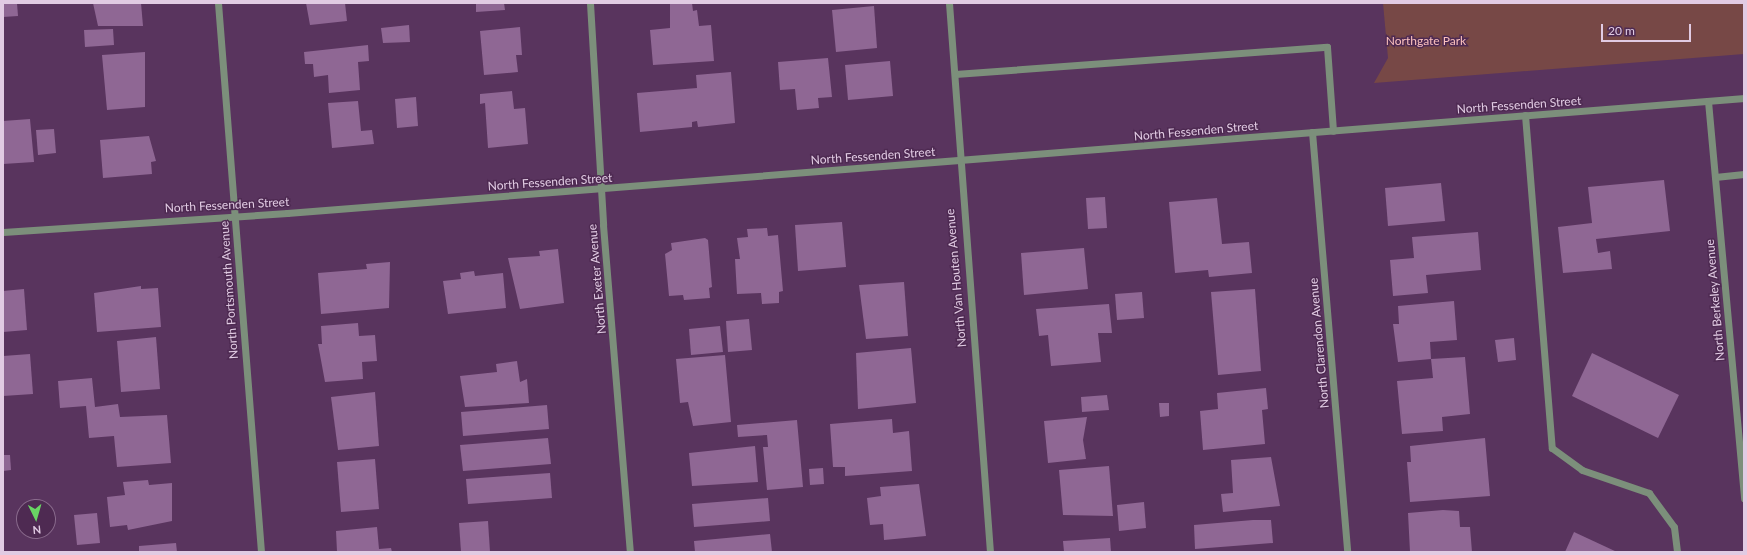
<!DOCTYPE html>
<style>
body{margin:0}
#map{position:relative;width:1747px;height:555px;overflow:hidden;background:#59345e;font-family:Lato,sans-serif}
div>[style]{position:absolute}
.green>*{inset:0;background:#774846}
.building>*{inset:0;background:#8f6794}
.minor>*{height:7px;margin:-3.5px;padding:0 3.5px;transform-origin:3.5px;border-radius:3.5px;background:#7c8f7b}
span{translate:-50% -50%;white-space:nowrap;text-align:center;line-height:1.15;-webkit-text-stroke:3px #4e2a52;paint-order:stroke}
.park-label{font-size:12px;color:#fcc2be}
.street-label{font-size:12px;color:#e1cbe3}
.frame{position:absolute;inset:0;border:4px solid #e1cbe3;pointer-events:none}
.north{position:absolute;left:16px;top:499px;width:40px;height:40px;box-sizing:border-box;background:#4e2a52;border:1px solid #896a8c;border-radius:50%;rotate:175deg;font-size:11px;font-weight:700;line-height:16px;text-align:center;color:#e1cbe3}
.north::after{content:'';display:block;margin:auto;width:14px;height:18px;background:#69d464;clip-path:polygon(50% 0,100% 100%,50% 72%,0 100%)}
.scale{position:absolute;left:1601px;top:24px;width:90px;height:18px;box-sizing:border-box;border:2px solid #e1cbe3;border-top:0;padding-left:5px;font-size:12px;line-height:14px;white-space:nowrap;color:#e1cbe3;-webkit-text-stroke:3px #4e2a52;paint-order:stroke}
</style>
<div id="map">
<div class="green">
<i style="clip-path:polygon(1383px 3px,1744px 3px,1744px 54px,1374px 83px,1388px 58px)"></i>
</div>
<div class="building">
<i style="clip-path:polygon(3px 3px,17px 3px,18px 16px,3px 17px)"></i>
<i style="clip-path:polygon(93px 3px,141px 3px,143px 26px,98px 26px)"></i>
<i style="clip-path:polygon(306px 3px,345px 3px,347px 21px,310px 25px)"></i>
<i style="clip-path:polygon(476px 3px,504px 3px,505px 10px,476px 12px)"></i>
<i style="clip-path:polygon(692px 3px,693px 11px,697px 10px,699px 26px,711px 25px,714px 61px,653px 65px,650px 30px,670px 28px,670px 4px)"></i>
<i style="clip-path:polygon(874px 6px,877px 48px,836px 52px,832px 10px)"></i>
<i style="clip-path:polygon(409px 25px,410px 42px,383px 43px,381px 28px)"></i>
<i style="clip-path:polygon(520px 27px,522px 55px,516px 55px,518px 72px,484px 75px,480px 31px)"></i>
<i style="clip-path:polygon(113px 29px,114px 45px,85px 47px,84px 30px)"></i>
<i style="clip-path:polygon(368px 45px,369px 61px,358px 62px,360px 90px,329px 93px,328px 75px,314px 77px,313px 64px,305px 64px,304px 52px)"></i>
<i style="clip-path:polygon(145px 52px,145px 107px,107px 110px,102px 55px)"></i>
<i style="clip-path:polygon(828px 58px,832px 97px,818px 98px,819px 108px,797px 110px,795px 89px,780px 90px,778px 62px)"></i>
<i style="clip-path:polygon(890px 61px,893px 96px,848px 100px,845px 65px)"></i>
<i style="clip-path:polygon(731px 72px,735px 123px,698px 127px,697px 121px,692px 122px,692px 127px,640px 132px,637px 93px,697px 88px,696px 75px)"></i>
<i style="clip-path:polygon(512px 91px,514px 109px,525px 108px,528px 144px,488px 148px,485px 103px,480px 104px,480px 94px)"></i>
<i style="clip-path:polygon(416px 97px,418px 126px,397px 128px,395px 99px)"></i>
<i style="clip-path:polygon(358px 101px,361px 131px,372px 130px,374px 144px,332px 148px,328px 103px)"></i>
<i style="clip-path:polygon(30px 119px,34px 162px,3px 164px,3px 121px)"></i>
<i style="clip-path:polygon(54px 129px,56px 153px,38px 155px,36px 130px)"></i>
<i style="clip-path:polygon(149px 136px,156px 161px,151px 162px,152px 174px,103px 178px,100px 140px)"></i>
<i style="clip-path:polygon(1664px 180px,1670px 231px,1596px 239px,1598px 253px,1610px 251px,1612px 269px,1563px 273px,1558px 227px,1592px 223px,1588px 187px)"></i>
<i style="clip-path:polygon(1441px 183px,1445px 221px,1388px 226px,1385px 188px)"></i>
<i style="clip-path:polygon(1105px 197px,1107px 228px,1088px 229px,1086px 198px)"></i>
<i style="clip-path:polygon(1217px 198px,1222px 244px,1249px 242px,1252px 273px,1209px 277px,1208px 270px,1175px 273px,1169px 202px)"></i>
<i style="clip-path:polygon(842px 222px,846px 267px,798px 271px,795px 225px)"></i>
<i style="clip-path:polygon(767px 228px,768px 236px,778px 235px,783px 291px,779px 292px,779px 303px,762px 304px,761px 293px,737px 294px,735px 259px,740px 259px,737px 238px,748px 237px,747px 229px)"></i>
<i style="clip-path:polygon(1478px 232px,1481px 270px,1426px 275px,1428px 293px,1393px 296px,1390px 260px,1414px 258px,1412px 237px)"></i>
<i style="clip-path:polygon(705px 238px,708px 240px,712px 287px,709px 288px,710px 298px,684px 300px,683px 295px,669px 296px,665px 254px,672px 250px,671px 243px)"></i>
<i style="clip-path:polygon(1084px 248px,1088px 289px,1024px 295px,1021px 253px)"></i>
<i style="clip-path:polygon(558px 249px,564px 303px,520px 309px,508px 258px,540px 256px,539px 251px)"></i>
<i style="clip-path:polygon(390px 262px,389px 308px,321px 314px,318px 273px,367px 269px,366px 264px)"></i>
<i style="clip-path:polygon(474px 271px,475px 276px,503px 273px,506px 308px,448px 314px,443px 281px,461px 279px,460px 273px)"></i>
<i style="clip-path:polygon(904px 282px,908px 336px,866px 339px,859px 285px)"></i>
<i style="clip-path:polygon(141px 286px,141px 289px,158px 288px,161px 327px,97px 332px,94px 293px)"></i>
<i style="clip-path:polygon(24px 289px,27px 330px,3px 332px,3px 291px)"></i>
<i style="clip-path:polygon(1255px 289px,1261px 371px,1218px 375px,1211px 292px)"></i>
<i style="clip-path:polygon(1142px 292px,1144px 318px,1117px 320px,1115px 294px)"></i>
<i style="clip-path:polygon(1454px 301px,1457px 340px,1430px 342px,1431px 359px,1398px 362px,1393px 324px,1399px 324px,1398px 306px)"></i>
<i style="clip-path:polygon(1109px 304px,1112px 333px,1098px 333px,1101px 362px,1051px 366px,1048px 335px,1039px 336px,1036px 309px)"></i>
<i style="clip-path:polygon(749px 319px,752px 350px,728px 352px,726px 321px)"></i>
<i style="clip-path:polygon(358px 323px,359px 336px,375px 335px,377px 361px,362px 362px,363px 379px,325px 382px,318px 344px,322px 344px,321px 326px)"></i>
<i style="clip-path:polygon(720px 326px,723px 352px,691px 355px,689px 329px)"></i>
<i style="clip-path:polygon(156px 337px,160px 389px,121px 392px,117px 341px)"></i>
<i style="clip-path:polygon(1514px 338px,1516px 360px,1498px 362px,1495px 340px)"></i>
<i style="clip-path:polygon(911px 348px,916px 403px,858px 409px,856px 353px)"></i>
<i style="clip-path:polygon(1592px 353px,1679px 395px,1658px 438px,1572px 396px)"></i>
<i style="clip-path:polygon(30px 354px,33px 394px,3px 396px,3px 356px)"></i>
<i style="clip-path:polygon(725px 355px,731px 422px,693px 426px,688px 402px,680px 403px,676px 359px)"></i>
<i style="clip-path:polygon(1465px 357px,1470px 414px,1442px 417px,1443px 431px,1402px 434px,1397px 381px,1433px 378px,1431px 359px)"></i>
<i style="clip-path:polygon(517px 361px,520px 382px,527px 379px,529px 403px,465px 407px,460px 376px,497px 372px,496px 364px)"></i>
<i style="clip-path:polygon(92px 378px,95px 407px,118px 404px,120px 417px,167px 415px,171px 463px,117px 467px,114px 436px,89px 438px,86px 406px,60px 408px,58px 381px)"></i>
<i style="clip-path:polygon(1266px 388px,1268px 409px,1262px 410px,1265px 444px,1203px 450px,1200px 411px,1218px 409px,1217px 393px)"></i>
<i style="clip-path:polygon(375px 392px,379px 446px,338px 450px,331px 397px)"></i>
<i style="clip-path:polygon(1107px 395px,1109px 410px,1082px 412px,1081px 397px)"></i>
<i style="clip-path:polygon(1159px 403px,1169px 403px,1169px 416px,1160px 417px)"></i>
<i style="clip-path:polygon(547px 405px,549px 429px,463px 436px,461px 412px)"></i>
<i style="clip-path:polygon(1087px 417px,1083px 440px,1086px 459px,1048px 463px,1044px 421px)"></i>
<i style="clip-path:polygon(892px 419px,893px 433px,909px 431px,912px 471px,845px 476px,845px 467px,833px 467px,830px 424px)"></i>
<i style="clip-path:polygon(797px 420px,803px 487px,767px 490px,763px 447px,768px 447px,767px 435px,738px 437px,737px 425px)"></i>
<i style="clip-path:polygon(548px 438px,551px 464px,463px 471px,460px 445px)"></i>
<i style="clip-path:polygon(1485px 438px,1490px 496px,1410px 502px,1407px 462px,1411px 462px,1410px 446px)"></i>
<i style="clip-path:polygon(755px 446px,758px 482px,692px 486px,689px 453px)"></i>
<i style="clip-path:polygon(3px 455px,10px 455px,11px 470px,3px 471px)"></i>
<i style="clip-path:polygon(1271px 457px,1280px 506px,1223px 512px,1221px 494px,1233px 493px,1231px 460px)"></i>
<i style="clip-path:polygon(375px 459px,379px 509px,341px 512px,337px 462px)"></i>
<i style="clip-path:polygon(1109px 466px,1113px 516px,1063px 515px,1059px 470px)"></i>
<i style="clip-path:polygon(823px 468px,824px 484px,810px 485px,809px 469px)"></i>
<i style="clip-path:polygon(550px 473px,552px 498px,468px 504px,466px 479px)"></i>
<i style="clip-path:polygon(148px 480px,149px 485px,172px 483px,172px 521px,128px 530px,127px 525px,110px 527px,107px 497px,125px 495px,123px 482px)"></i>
<i style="clip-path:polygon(919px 484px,926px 536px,884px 540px,883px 524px,870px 525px,867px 498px,881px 496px,880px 487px)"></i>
<i style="clip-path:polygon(768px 498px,770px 521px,694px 527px,692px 504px)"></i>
<i style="clip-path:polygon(1144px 502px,1146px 528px,1119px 531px,1117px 505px)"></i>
<i style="clip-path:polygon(1443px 510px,1459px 511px,1460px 527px,1470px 527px,1472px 552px,1410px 552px,1408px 513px)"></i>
<i style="clip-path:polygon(97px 513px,100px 543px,77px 545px,74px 515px)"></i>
<i style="clip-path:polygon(1253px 520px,1271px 520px,1273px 543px,1195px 549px,1194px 525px)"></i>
<i style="clip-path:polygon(488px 521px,490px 552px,461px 552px,459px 523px)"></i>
<i style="clip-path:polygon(377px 527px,379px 549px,391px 548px,392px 552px,337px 552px,336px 531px)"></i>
<i style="clip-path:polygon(1574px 532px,1617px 552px,1565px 552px)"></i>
<i style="clip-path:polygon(770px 534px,772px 552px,695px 552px,694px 541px)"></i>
<i style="clip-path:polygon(1110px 538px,1111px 552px,1064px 552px,1063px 541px)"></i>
<i style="clip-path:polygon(176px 543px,177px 552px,139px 552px,139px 546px)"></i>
</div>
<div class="minor">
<i style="left:218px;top:3px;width:551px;rotate:85.52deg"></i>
<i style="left:590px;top:3px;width:222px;rotate:86.6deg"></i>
<i style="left:603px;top:225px;width:328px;rotate:85.3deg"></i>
<i style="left:949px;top:3px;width:551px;rotate:85.73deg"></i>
<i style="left:955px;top:74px;width:373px;rotate:-4.2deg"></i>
<i style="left:1327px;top:47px;width:84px;rotate:85.9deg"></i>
<i style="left:1708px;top:101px;width:399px;rotate:84.8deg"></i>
<i style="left:1525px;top:115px;width:334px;rotate:85.4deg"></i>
<i style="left:1552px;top:448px;width:37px;rotate:36deg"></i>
<i style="left:1582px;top:470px;width:71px;rotate:18.9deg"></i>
<i style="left:1649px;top:493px;width:42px;rotate:53.7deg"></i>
<i style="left:1674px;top:527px;width:25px;rotate:83deg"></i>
<i style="left:1312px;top:132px;width:421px;rotate:85.2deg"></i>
<i style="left:1715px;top:177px;width:29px;rotate:-6deg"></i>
<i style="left:3px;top:232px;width:285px;rotate:-3.8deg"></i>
<i style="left:287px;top:213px;width:1462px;rotate:-4.51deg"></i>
</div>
<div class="park-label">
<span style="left:1426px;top:41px">Northgate Park</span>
</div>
<div class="street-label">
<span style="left:1519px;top:105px;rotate:-4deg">North Fessenden Street</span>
<span style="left:1196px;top:131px;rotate:-5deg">North Fessenden Street</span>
<span style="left:873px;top:156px;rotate:-4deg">North Fessenden Street</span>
<span style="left:550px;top:182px;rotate:-4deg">North Fessenden Street</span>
<span style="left:227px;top:205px;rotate:-3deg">North Fessenden Street</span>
<span style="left:956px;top:278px;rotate:-95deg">North Van Houten Avenue</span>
<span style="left:597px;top:279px;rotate:-95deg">North Exeter Avenue</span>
<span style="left:229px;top:290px;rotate:-94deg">North Portsmouth Avenue</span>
<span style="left:1715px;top:300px;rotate:-95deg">North Berkeley Avenue</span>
<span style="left:1319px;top:343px;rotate:-95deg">North Clarendon Avenue</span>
</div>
<div class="frame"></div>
<div class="north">N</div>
<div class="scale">20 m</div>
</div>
